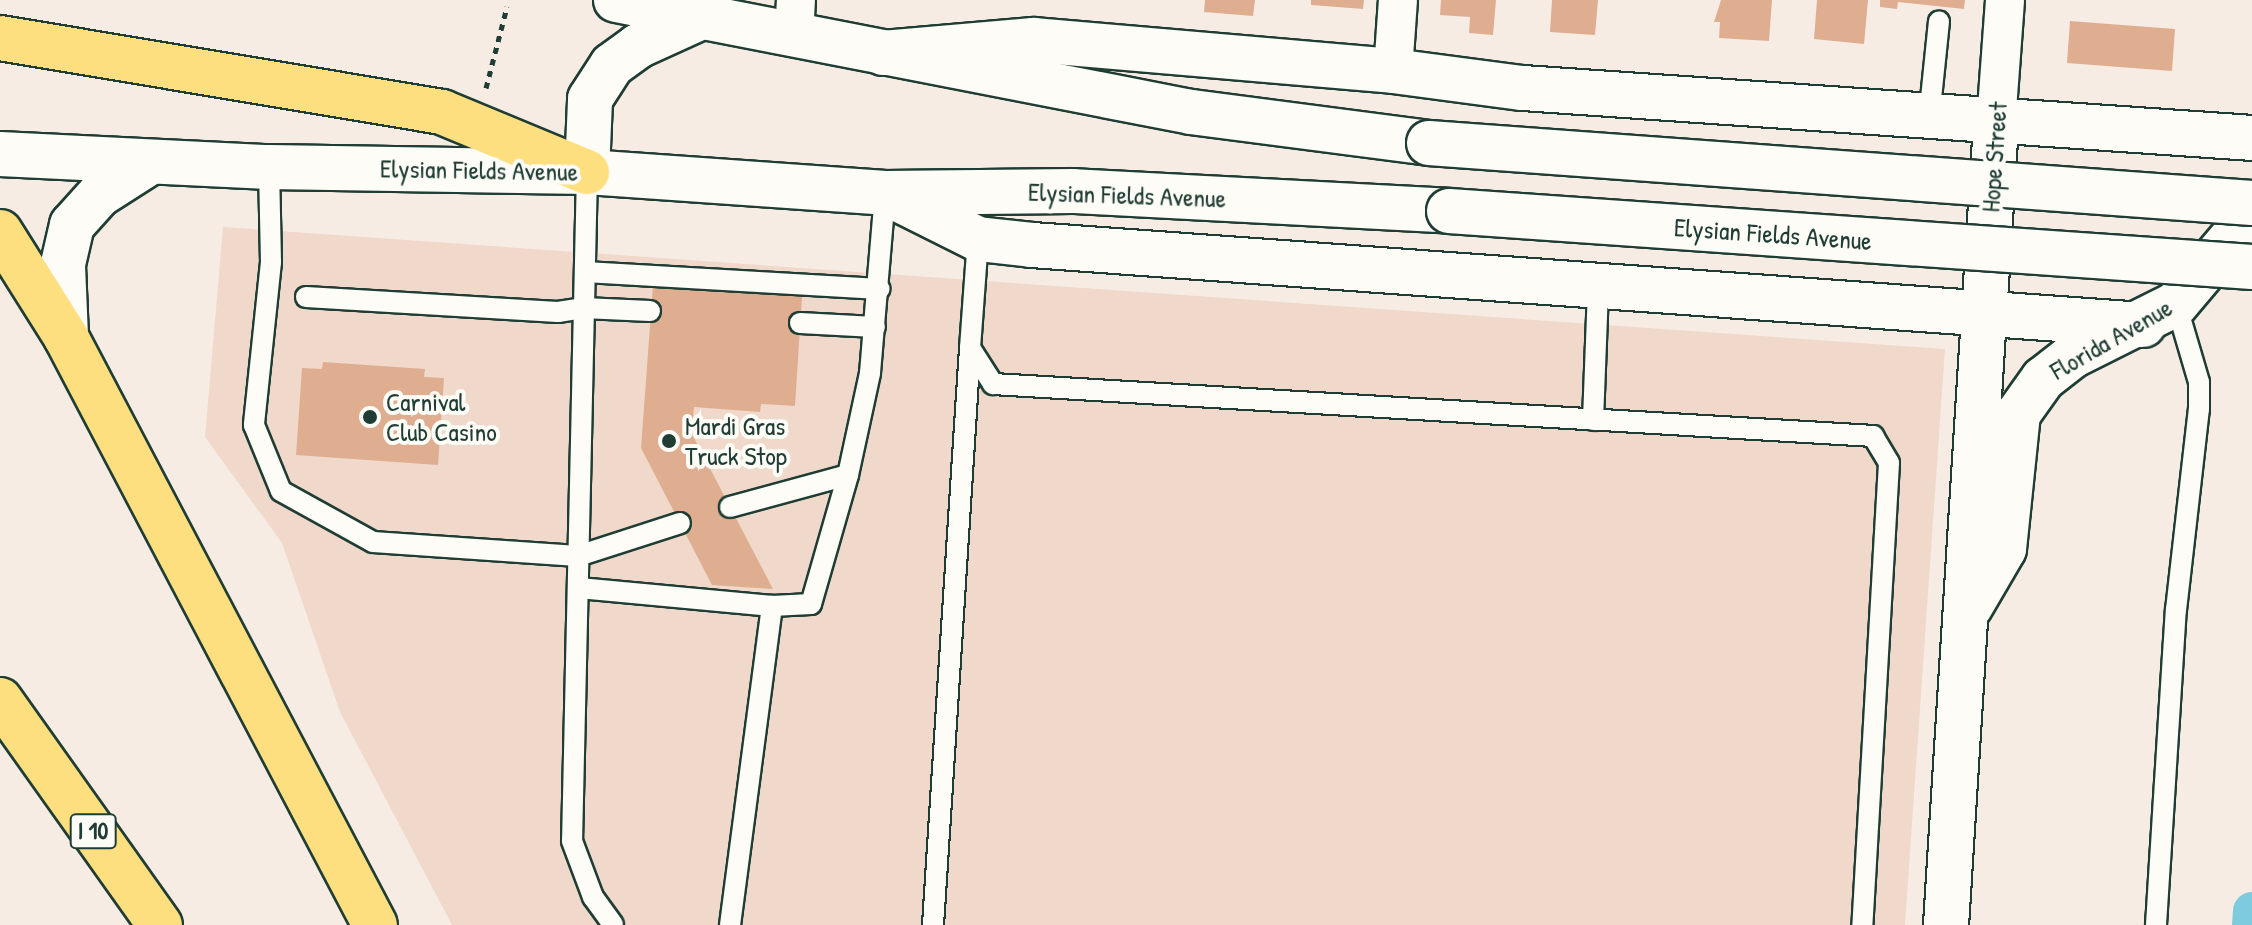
<!DOCTYPE html>
<style>
body{margin:0}
#map{position:relative;width:2252px;height:925px;overflow:hidden;background:#f7ece3;font-family:"Patrick Hand",sans-serif}
div>[style]{position:absolute}
.built>*{inset:0;background:#f0d9ca}
.canal>*{height:38px;margin:-19px;padding:0 19px;transform-origin:19px;border-radius:19px;background:#7ecbdd}
.building>*{inset:0;background:#dfae91}
.path>*{height:5px;margin-top:-2.5px;transform-origin:0;background:repeating-linear-gradient(90deg,#1f3d34 0 6px,transparent 0 12px)}
.roads{filter:drop-shadow(2px 0 #1f3d34) drop-shadow(-2px 0 #1f3d34) drop-shadow(0 2px #1f3d34) drop-shadow(0 -2px #1f3d34)}
.service>*{height:20px;margin:-10px;padding:0 10px;transform-origin:10px;border-radius:10px;background:#fdfcf7}
.minor>*{height:38px;margin:-19px;padding:0 19px;transform-origin:19px;border-radius:19px;background:#fdfcf7}
.tertiary>*{height:44px;margin:-22px;padding:0 22px;transform-origin:22px;border-radius:22px;background:#fdfcf7}
.secondary>*{height:44px;margin:-22px;padding:0 22px;transform-origin:22px;border-radius:22px;background:#fdfcf7}
.motorway>*{height:44px;margin:-22px;padding:0 22px;transform-origin:22px;border-radius:22px;background:#fedf80}
.bridges{filter:drop-shadow(2px 0 #1f3d34) drop-shadow(-2px 0 #1f3d34) drop-shadow(0 2px #1f3d34) drop-shadow(0 -2px #1f3d34)}
.secondary-bridge>*{height:44px;margin:-22px;padding:0 22px;transform-origin:22px;border-radius:22px;background:#fdfcf7}
.dots>*{width:22px;height:22px;translate:-50% -50%;box-sizing:border-box;border:4px solid #fdfcf7;border-radius:50%}
span{translate:-50% -50%;white-space:nowrap;text-align:center;line-height:1.15;-webkit-text-stroke:8px #fdfcf7;paint-order:stroke}
.shield-label span{padding:2px 6px;background:#fdfcf7;border:2px solid;border-radius:6px;-webkit-text-stroke-width:0}
.shield-label{font-size:24px;color:#1f3d34;font-weight:700}
.street-label{font-size:26px;color:#1f3d34}
.poi-label{font-size:26px;color:#1f3d34}
.left{translate:0 -50%;text-align:left}
</style>
<div id="map">
<div class="built">
<i style="clip-path:polygon(223px 227px,1945px 349px,1905px 925px,452px 925px,340px 712px,282px 543px,205px 437px)"></i>
</div>
<div class="canal">
<i style="left:2251px;top:925px;width:14px;rotate:-86deg"></i>
</div>
<div class="building">
<i style="clip-path:polygon(1205px 0,1255px 0,1253px 16px,1204px 12px)"></i>
<i style="clip-path:polygon(1311px 0,1364px 0,1363px 9px,1311px 5px)"></i>
<i style="clip-path:polygon(1441px 0,1496px 0,1493px 35px,1469px 33px,1470px 17px,1440px 15px)"></i>
<i style="clip-path:polygon(1552px 0,1598px 0,1595px 35px,1550px 32px)"></i>
<i style="clip-path:polygon(1721px 0,1772px 0,1769px 41px,1719px 38px,1720px 22px,1714px 22px)"></i>
<i style="clip-path:polygon(1817px 0,1868px 0,1864px 44px,1814px 39px)"></i>
<i style="clip-path:polygon(1880px 0,1965px 0,1964px 9px,1898px 2px,1897px 9px,1880px 7px)"></i>
<i style="clip-path:polygon(2070px 21px,2175px 29px,2172px 71px,2067px 63px)"></i>
<i style="clip-path:polygon(653px 285px,802px 297px,795px 406px,761px 404px,760px 412px,694px 407px,692px 434px,773px 589px,712px 585px,641px 448px)"></i>
<i style="clip-path:polygon(323px 362px,425px 369px,424px 377px,444px 378px,438px 465px,296px 455px,302px 368px,322px 369px)"></i>
</div>
<div class="path">
<i style="left:486px;top:88px;width:84px;rotate:-75.5deg"></i>
</div>
<div class="roads">
<div class="service">
<i style="left:1929px;top:118px;width:97px;rotate:-84.1deg"></i>
<i style="left:269px;top:167px;width:95px;rotate:88.8deg"></i>
<i style="left:271px;top:262px;width:164px;rotate:96deg"></i>
<i style="left:254px;top:425px;width:71px;rotate:67.8deg"></i>
<i style="left:281px;top:491px;width:105px;rotate:29deg"></i>
<i style="left:373px;top:542px;width:205px;rotate:3.9deg"></i>
<i style="left:578px;top:556px;width:107px;rotate:-17.9deg"></i>
<i style="left:587px;top:172px;width:669px;rotate:91.28deg"></i>
<i style="left:572px;top:841px;width:60px;rotate:69.4deg"></i>
<i style="left:593px;top:897px;width:34px;rotate:54deg"></i>
<i style="left:978px;top:239px;width:109px;rotate:94.2deg"></i>
<i style="left:970px;top:348px;width:43px;rotate:57.4deg"></i>
<i style="left:993px;top:384px;width:882px;rotate:3.38deg"></i>
<i style="left:1873px;top:436px;width:31px;rotate:59deg"></i>
<i style="left:1889px;top:463px;width:463px;rotate:93.3deg"></i>
<i style="left:585px;top:272px;width:295px;rotate:3.3deg"></i>
<i style="left:306px;top:297px;width:252px;rotate:3.4deg"></i>
<i style="left:558px;top:312px;width:25px;rotate:-9deg"></i>
<i style="left:583px;top:308px;width:67px;rotate:2.6deg"></i>
<i style="left:800px;top:323px;width:75px;rotate:3.1deg"></i>
<i style="left:1593px;top:420px;width:131px;rotate:-87.8deg"></i>
<i style="left:730px;top:507px;width:122px;rotate:-15.2deg"></i>
<i style="left:579px;top:588px;width:194px;rotate:5.3deg"></i>
<i style="left:772px;top:606px;width:39px;rotate:-3deg"></i>
<i style="left:811px;top:604px;width:134px;rotate:-74deg"></i>
<i style="left:848px;top:475px;width:104px;rotate:-77.8deg"></i>
<i style="left:870px;top:373px;width:181px;rotate:-85.2deg"></i>
<i style="left:730px;top:925px;width:322px;rotate:-82.5deg"></i>
<i style="left:933px;top:925px;width:578px;rotate:-86.33deg"></i>
<i style="left:2156px;top:925px;width:316px;rotate:-86.4deg"></i>
<i style="left:2176px;top:610px;width:202px;rotate:-83.5deg"></i>
<i style="left:2199px;top:409px;width:27px;rotate:-90deg"></i>
<i style="left:2199px;top:382px;width:81px;rotate:-106.4deg"></i>
</div>
<div class="minor">
<i style="left:794px;top:37px;width:37px;rotate:-87deg"></i>
<i style="left:1393px;top:71px;width:71px;rotate:-86deg"></i>
<i style="left:1996px;top:123px;width:123px;rotate:-85.8deg"></i>
</div>
<div class="tertiary">
<i style="left:1970px;top:607px;width:67px;rotate:-59.6deg"></i>
<i style="left:2004px;top:549px;width:136px;rotate:-84.1deg"></i>
<i style="left:2018px;top:414px;width:43px;rotate:-54.5deg"></i>
<i style="left:2043px;top:379px;width:37px;rotate:-38deg"></i>
<i style="left:2072px;top:356px;width:116px;rotate:-26.6deg"></i>
<i style="left:2176px;top:304px;width:118px;rotate:-49.8deg"></i>
<i style="left:1946px;top:925px;width:804px;rotate:-86.43deg"></i>
</div>
<div class="secondary">
<i style="left:616px;top:0;width:586px;rotate:11.02deg"></i>
<i style="left:1191px;top:112px;width:240px;rotate:7.4deg"></i>
<i style="left:883px;top:53px;width:151px;rotate:-5deg"></i>
<i style="left:1033px;top:40px;width:361px;rotate:4.9deg"></i>
<i style="left:1393px;top:71px;width:131px;rotate:7.5deg"></i>
<i style="left:1523px;top:88px;width:731px;rotate:3.92deg"></i>
<i style="left:0;top:154px;width:269px;rotate:2.8deg"></i>
<i style="left:269px;top:167px;width:318px;rotate:0.9deg"></i>
<i style="left:587px;top:172px;width:299px;rotate:4deg"></i>
<i style="left:885px;top:193px;width:188px;rotate:-0.6deg"></i>
<i style="left:1073px;top:191px;width:377px;rotate:3deg"></i>
<i style="left:587px;top:172px;width:73px;rotate:-87.6deg"></i>
<i style="left:590px;top:99px;width:40px;rotate:-57.1deg"></i>
<i style="left:612px;top:65px;width:32px;rotate:-36deg"></i>
<i style="left:638px;top:46px;width:70px;rotate:-24.4deg"></i>
<i style="left:894px;top:197px;width:94px;rotate:26.6deg"></i>
<i style="left:978px;top:239px;width:54px;rotate:6.3deg"></i>
<i style="left:1032px;top:245px;width:1114px;rotate:4.12deg"></i>
<i style="left:66px;top:337px;width:73px;rotate:-92.4deg"></i>
<i style="left:63px;top:264px;width:40px;rotate:-77deg"></i>
<i style="left:72px;top:225px;width:40px;rotate:-48deg"></i>
<i style="left:99px;top:195px;width:59px;rotate:-32.6deg"></i>
</div>
<div class="motorway">
<i style="left:0;top:38px;width:448px;rotate:9.5deg"></i>
<i style="left:442px;top:112px;width:157px;rotate:22.5deg"></i>
<i style="left:0;top:232px;width:124px;rotate:57.8deg"></i>
<i style="left:66px;top:337px;width:664px;rotate:62.28deg"></i>
<i style="left:0;top:700px;width:276px;rotate:54.6deg"></i>
</div>
</div>
<div class="bridges">
<div class="secondary-bridge">
<i style="left:1429px;top:143px;width:825px;rotate:4.17deg"></i>
<i style="left:1449px;top:211px;width:805px;rotate:3.99deg"></i>
</div>
</div>
<div class="dots">
<i style="left:370px;top:417px;background:#1f3d34"></i>
<i style="left:669px;top:441px;background:#1f3d34"></i>
</div>
<div class="shield-label">
<span style="left:93px;top:831px">I 10</span>
</div>
<div class="street-label">
<span style="left:1994px;top:157px;rotate:-86deg">Hope Street</span>
<span style="left:479px;top:170px;rotate:1deg">Elysian Fields Avenue</span>
<span style="left:1127px;top:195px;rotate:2deg">Elysian Fields Avenue</span>
<span style="left:1773px;top:234px;rotate:4deg">Elysian Fields Avenue</span>
<span style="left:2111px;top:339px;rotate:-30deg">Florida Avenue</span>
</div>
<div class="poi-label">
<span class="left" style="left:386px;top:417px">Carnival<br>Club Casino</span>
<span class="left" style="left:685px;top:441px">Mardi Gras<br>Truck Stop</span>
</div>
</div>
